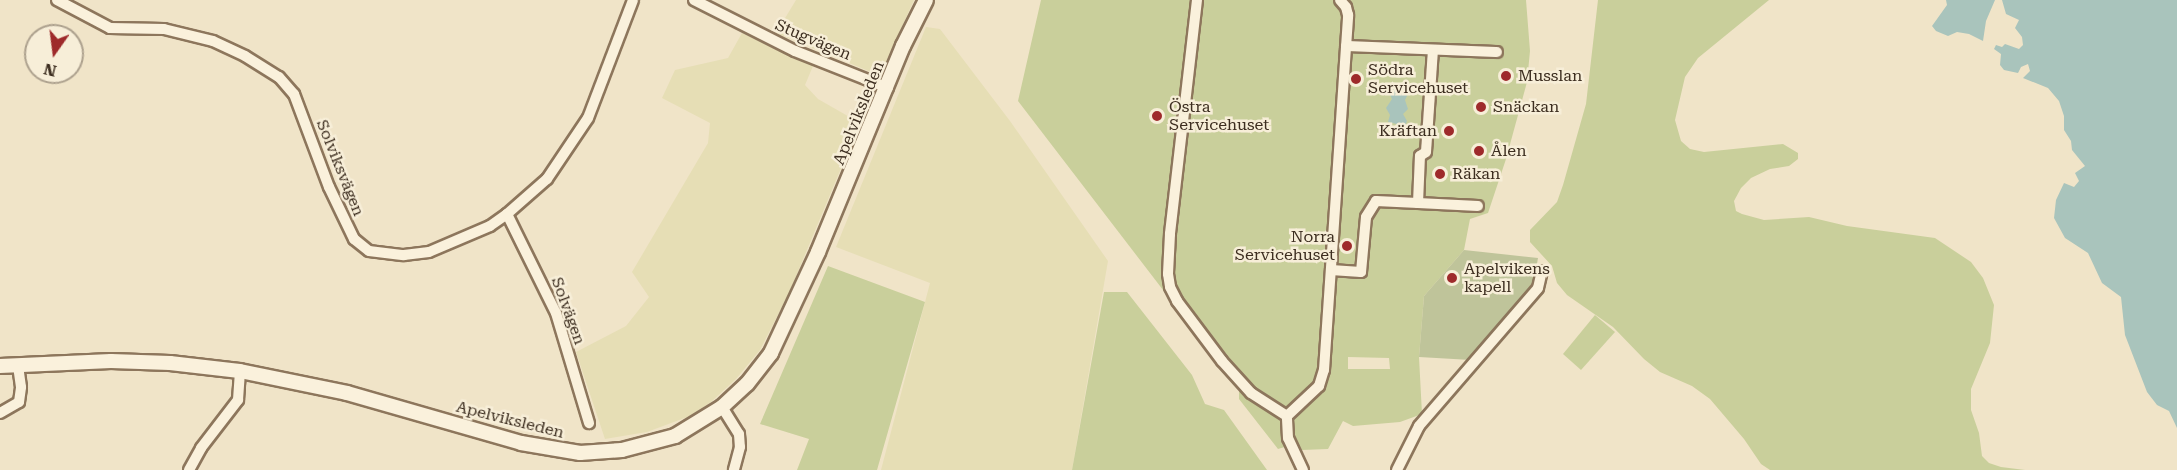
<!DOCTYPE html>
<meta charset="utf-8">
<style>
body{margin:0}
#map{position:relative;width:2177px;height:470px;overflow:hidden;background:#f0e4c8;font-family:"Roboto Serif",serif}
div>[style]{position:absolute}
.farmland>*{inset:0;background:#e6deb5}
.green>*{inset:0;background:#c9cf9b}
.cemetery>*{inset:0;background:#bfc49a}
.water>*{inset:0;background:#a9c4bc}
.roads{filter:drop-shadow(2px 0 #8d765c) drop-shadow(-2px 0 #8d765c) drop-shadow(0 2px #8d765c) drop-shadow(0 -2px #8d765c)}
.minor>*{height:10px;margin:-5px;padding:0 5px;transform-origin:5px;border-radius:5px;background:#faf1dc}
.tertiary>*{height:14px;margin:-7px;padding:0 7px;transform-origin:7px;border-radius:7px;background:#faf1dc}
.dots>*{width:16px;height:16px;translate:-50% -50%;box-sizing:border-box;border:3px solid #f7eed8;border-radius:50%}
span{translate:-50% -50%;white-space:nowrap;text-align:center;line-height:1.15;-webkit-text-stroke:5px #f7eed8;paint-order:stroke}
.street-label{font-size:16px;color:#3d2e20}
.poi-label{font-size:16px;color:#3d2e20}
.left{translate:0 -50%;text-align:left}
.right{translate:-100% -50%;text-align:right}
.north{position:absolute;left:24px;top:24px;width:60px;height:60px;box-sizing:border-box;background:#f7eed8;border:2px solid #ada18e;border-radius:50%;rotate:194deg;font-size:16px;font-weight:700;line-height:24px;text-align:center;color:#3d2e20}
.north::after{content:'';display:block;margin:auto;width:21px;height:27px;background:#9e2a2b;clip-path:polygon(50% 0,100% 100%,50% 72%,0 100%)}
</style>
<div id="map">
<div class="farmland">
<i style="clip-path:polygon(796px 0,914px 0,882px 71px,871px 72px,776px 33px)"></i>
<i style="clip-path:polygon(926px 27px,940px 29px,1010px 121px,1108px 261px,1072px 470px,881px 470px,930px 283px,836px 247px)"></i>
<i style="clip-path:polygon(742px 33px,813px 66px,805px 85px,818px 99px,860px 123px,789px 293px,760px 350px,736px 379px,711px 402px,690px 416px,647px 432px,605px 439px,576px 352px,626px 326px,649px 297px,632px 272px,708px 143px,710px 123px,662px 98px,675px 70px,728px 58px)"></i>
</div>
<div class="green">
<i style="clip-path:polygon(evenodd,1041px 0,1526px 0,1530px 51px,1527px 82px,1506px 159px,1488px 213px,1470px 219px,1464px 250px,1424px 296px,1419px 357px,1422px 414px,1400px 422px,1353px 426px,1343px 421px,1328px 449px,1302px 450px,1298px 443px,1278px 449px,1239px 399px,1239px 389px,1018px 101px,1041px 0,1348px 357px,1389px 358px,1390px 369px,1348px 369px,1348px 357px)"></i>
<i style="clip-path:polygon(1598px 0,1769px 0,1698px 58px,1685px 77px,1675px 120px,1681px 141px,1690px 149px,1704px 152px,1783px 144px,1798px 153px,1798px 159px,1789px 166px,1770px 169px,1751px 178px,1741px 188px,1734px 201px,1736px 211px,1742px 214px,1764px 220px,1809px 217px,1847px 226px,1935px 238px,1971px 262px,1983px 278px,1994px 305px,1990px 343px,1971px 389px,1971px 410px,1979px 433px,1982px 456px,1989px 463px,2001px 467px,2025px 470px,1770px 470px,1761px 464px,1744px 439px,1710px 399px,1692px 386px,1660px 372px,1644px 359px,1613px 327px,1567px 295px,1557px 283px,1552px 266px,1530px 242px,1530px 230px,1557px 202px,1563px 185px,1586px 104px)"></i>
<i style="clip-path:polygon(828px 266px,925px 302px,877px 470px,797px 470px,809px 439px,760px 424px)"></i>
<i style="clip-path:polygon(1104px 292px,1127px 292px,1192px 375px,1205px 404px,1224px 410px,1267px 470px,1072px 470px)"></i>
<i style="clip-path:polygon(1595px 315px,1615px 332px,1581px 370px,1563px 354px)"></i>
</div>
<div class="cemetery">
<i style="clip-path:polygon(1464px 250px,1538px 258px,1533px 287px,1471px 360px,1419px 357px,1424px 296px)"></i>
</div>
<div class="water">
<i style="clip-path:polygon(1946px 0,1995px 0,1986px 21px,1983px 41px,1969px 34px,1957px 32px,1948px 36px,1936px 31px,1932px 26px,1947px 5px)"></i>
<i style="clip-path:polygon(2002px 0,2177px 0,2177px 428px,2169px 411px,2157px 405px,2147px 392px,2125px 335px,2121px 297px,2102px 283px,2088px 253px,2065px 238px,2054px 218px,2056px 200px,2064px 183px,2074px 187px,2079px 181px,2075px 173px,2085px 166px,2072px 150px,2071px 141px,2064px 130px,2064px 116px,2059px 101px,2048px 88px,2023px 78px,2030px 71px,2028px 64px,2021px 67px,2018px 73px,2004px 70px,2000px 65px,2001px 54px,1994px 49px,1996px 45px,2002px 47px,2005px 44px,2019px 49px,2023px 45px,2022px 37px,2015px 28px,2019px 20px,2006px 14px)"></i>
<i style="clip-path:polygon(1394px 83px,1404px 84px,1410px 90px,1405px 100px,1408px 109px,1403px 114px,1407px 121px,1405px 126px,1388px 122px,1390px 115px,1386px 108px,1392px 99px,1388px 90px)"></i>
</div>
<div class="roads">
<div class="minor">
<i style="left:57px;top:0;width:60px;rotate:27.8deg"></i>
<i style="left:110px;top:28px;width:54px;rotate:1.1deg"></i>
<i style="left:164px;top:29px;width:50px;rotate:13.8deg"></i>
<i style="left:213px;top:41px;width:35px;rotate:25deg"></i>
<i style="left:245px;top:56px;width:40px;rotate:32deg"></i>
<i style="left:279px;top:77px;width:23px;rotate:49deg"></i>
<i style="left:294px;top:94px;width:99px;rotate:69.4deg"></i>
<i style="left:329px;top:187px;width:58px;rotate:64.3deg"></i>
<i style="left:354px;top:239px;width:19px;rotate:39deg"></i>
<i style="left:369px;top:251px;width:35px;rotate:7deg"></i>
<i style="left:404px;top:255px;width:25px;rotate:-7deg"></i>
<i style="left:429px;top:252px;width:66px;rotate:-23.1deg"></i>
<i style="left:490px;top:226px;width:21px;rotate:-35deg"></i>
<i style="left:507px;top:214px;width:53px;rotate:-41.2deg"></i>
<i style="left:547px;top:179px;width:73px;rotate:-56.1deg"></i>
<i style="left:588px;top:118px;width:126px;rotate:-69.1deg"></i>
<i style="left:694px;top:0;width:113px;rotate:26.8deg"></i>
<i style="left:795px;top:51px;width:100px;rotate:21.7deg"></i>
<i style="left:1197px;top:0;width:236px;rotate:96.6deg"></i>
<i style="left:1170px;top:234px;width:40px;rotate:92.9deg"></i>
<i style="left:1168px;top:274px;width:13px;rotate:81deg"></i>
<i style="left:1170px;top:287px;width:16px;rotate:63deg"></i>
<i style="left:1177px;top:301px;width:75px;rotate:53.1deg"></i>
<i style="left:1222px;top:361px;width:43px;rotate:47.8deg"></i>
<i style="left:1251px;top:393px;width:43px;rotate:32.6deg"></i>
<i style="left:1346px;top:46px;width:151px;rotate:2.3deg"></i>
<i style="left:1418px;top:203px;width:60px;rotate:2.9deg"></i>
<i style="left:507px;top:214px;width:110px;rotate:63.7deg"></i>
<i style="left:556px;top:313px;width:115px;rotate:73.3deg"></i>
<i style="left:1331px;top:270px;width:30px;rotate:4deg"></i>
<i style="left:1361px;top:272px;width:55px;rotate:-84.8deg"></i>
<i style="left:1366px;top:217px;width:19px;rotate:-58deg"></i>
<i style="left:1376px;top:201px;width:42px;rotate:2.7deg"></i>
<i style="left:1418px;top:203px;width:47px;rotate:-87.6deg"></i>
<i style="left:1420px;top:156px;width:7px;rotate:-34deg"></i>
<i style="left:1426px;top:152px;width:102px;rotate:-86.1deg"></i>
<i style="left:722px;top:407px;width:32px;rotate:58deg"></i>
<i style="left:739px;top:434px;width:13px;rotate:86deg"></i>
<i style="left:740px;top:447px;width:24px;rotate:105deg"></i>
<i style="left:0;top:413px;width:22px;rotate:-30deg"></i>
<i style="left:19px;top:402px;width:15px;rotate:-82deg"></i>
<i style="left:21px;top:387px;width:21px;rotate:-98deg"></i>
<i style="left:189px;top:470px;width:25px;rotate:-61deg"></i>
<i style="left:201px;top:448px;width:61px;rotate:-52.4deg"></i>
<i style="left:238px;top:400px;width:29px;rotate:-86deg"></i>
<i style="left:1303px;top:470px;width:35px;rotate:-115deg"></i>
<i style="left:1288px;top:438px;width:22px;rotate:-93deg"></i>
<i style="left:1287px;top:416px;width:44px;rotate:-43.2deg"></i>
<i style="left:1319px;top:386px;width:17px;rotate:-73deg"></i>
<i style="left:1324px;top:370px;width:356px;rotate:-86.1deg"></i>
<i style="left:1348px;top:15px;width:8px;rotate:-104deg"></i>
<i style="left:1346px;top:7px;width:9px;rotate:-131deg"></i>
<i style="left:1397px;top:470px;width:49px;rotate:-63.4deg"></i>
<i style="left:1419px;top:426px;width:182px;rotate:-49.2deg"></i>
<i style="left:1538px;top:288px;width:17px;rotate:-77deg"></i>
</div>
<div class="tertiary">
<i style="left:0;top:366px;width:111px;rotate:-2.6deg"></i>
<i style="left:111px;top:361px;width:59px;rotate:1.9deg"></i>
<i style="left:170px;top:363px;width:70px;rotate:6.5deg"></i>
<i style="left:240px;top:371px;width:109px;rotate:11.6deg"></i>
<i style="left:347px;top:393px;width:181px;rotate:16deg"></i>
<i style="left:521px;top:443px;width:60px;rotate:9.6deg"></i>
<i style="left:580px;top:453px;width:42px;rotate:-4.1deg"></i>
<i style="left:622px;top:450px;width:55px;rotate:-14.8deg"></i>
<i style="left:675px;top:436px;width:55px;rotate:-31.7deg"></i>
<i style="left:722px;top:407px;width:34px;rotate:-43deg"></i>
<i style="left:747px;top:384px;width:39px;rotate:-52deg"></i>
<i style="left:771px;top:353px;width:111px;rotate:-65deg"></i>
<i style="left:818px;top:252px;width:223px;rotate:-67.6deg"></i>
<i style="left:903px;top:46px;width:51px;rotate:-63.4deg"></i>
</div>
</div>
<div class="dots">
<i style="left:1506px;top:76px;background:#9e2a2b"></i>
<i style="left:1356px;top:79px;background:#9e2a2b"></i>
<i style="left:1481px;top:107px;background:#9e2a2b"></i>
<i style="left:1157px;top:116px;background:#9e2a2b"></i>
<i style="left:1449px;top:131px;background:#9e2a2b"></i>
<i style="left:1479px;top:151px;background:#9e2a2b"></i>
<i style="left:1440px;top:174px;background:#9e2a2b"></i>
<i style="left:1347px;top:246px;background:#9e2a2b"></i>
<i style="left:1452px;top:278px;background:#9e2a2b"></i>
</div>
<div class="street-label">
<span style="left:813px;top:40px;rotate:23deg">Stugvägen</span>
<span style="left:859px;top:113px;rotate:-68deg">Apelviksleden</span>
<span style="left:340px;top:168px;rotate:68deg">Solviksvägen</span>
<span style="left:568px;top:311px;rotate:70deg">Solvägen</span>
<span style="left:510px;top:420px;rotate:14deg">Apelviksleden</span>
</div>
<div class="poi-label">
<span class="left" style="left:1368px;top:79px">Södra<br>Servicehuset</span>
<span class="left" style="left:1518px;top:76px">Musslan</span>
<span class="left" style="left:1169px;top:116px">Östra<br>Servicehuset</span>
<span class="left" style="left:1493px;top:107px">Snäckan</span>
<span class="right" style="left:1437px;top:131px">Kräftan</span>
<span class="left" style="left:1491px;top:151px">Ålen</span>
<span class="left" style="left:1452px;top:174px">Räkan</span>
<span class="right" style="left:1335px;top:246px">Norra<br>Servicehuset</span>
<span class="left" style="left:1464px;top:278px">Apelvikens<br>kapell</span>
</div>
<div class="north">N</div>
</div>
